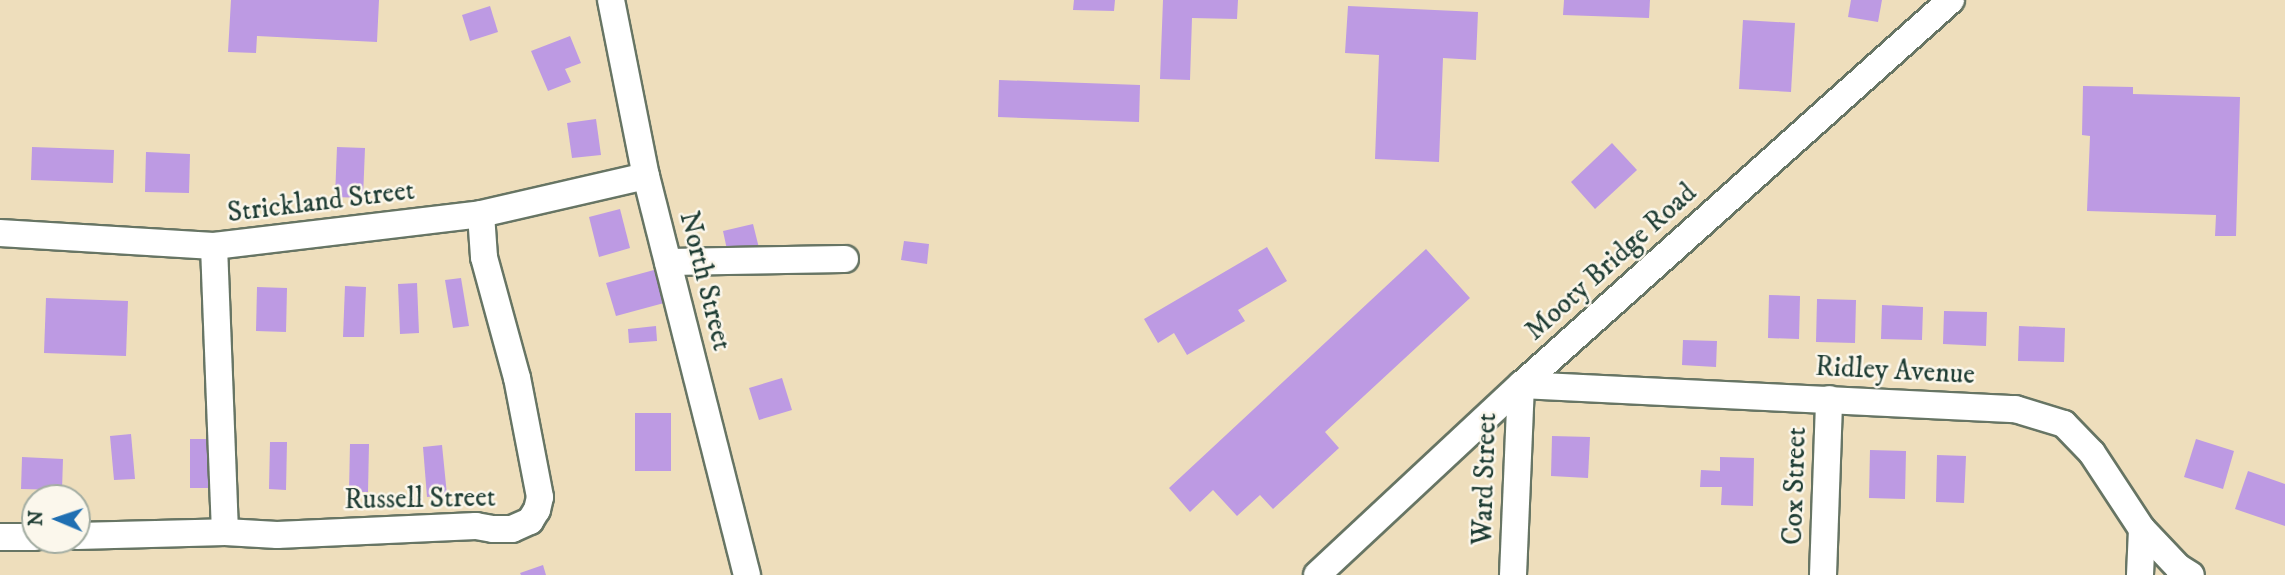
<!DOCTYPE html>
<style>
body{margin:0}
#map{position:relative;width:2285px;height:575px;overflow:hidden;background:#eedebc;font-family:"IM FELL DW Pica",serif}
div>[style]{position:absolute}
.building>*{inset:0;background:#bd9ae3}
.roads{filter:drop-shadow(2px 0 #677564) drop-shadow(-2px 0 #677564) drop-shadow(0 2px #677564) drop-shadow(0 -2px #677564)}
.minor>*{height:26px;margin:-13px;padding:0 13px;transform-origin:13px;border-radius:13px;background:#fff}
span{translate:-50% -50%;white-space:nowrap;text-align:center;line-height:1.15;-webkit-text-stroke:5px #fbf7ec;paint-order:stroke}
.street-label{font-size:28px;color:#1f3d34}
.north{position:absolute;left:21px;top:484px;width:70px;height:70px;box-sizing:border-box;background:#fbf7ec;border:2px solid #a3ada2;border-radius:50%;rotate:272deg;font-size:19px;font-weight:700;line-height:28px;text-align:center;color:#1f3d34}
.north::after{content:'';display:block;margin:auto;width:24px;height:32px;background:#1f6fb2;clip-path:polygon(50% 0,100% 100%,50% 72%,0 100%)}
</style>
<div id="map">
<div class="building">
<i style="clip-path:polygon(231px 0,379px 0,377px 42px,257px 36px,256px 53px,228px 52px)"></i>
<i style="clip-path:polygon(1074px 0,1115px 0,1114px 11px,1073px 10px)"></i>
<i style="clip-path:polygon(1163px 0,1238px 0,1237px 19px,1192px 18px,1190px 80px,1160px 79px)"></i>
<i style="clip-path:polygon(1564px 0,1650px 0,1649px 18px,1563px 15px)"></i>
<i style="clip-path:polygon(1851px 0,1882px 0,1878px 22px,1848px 17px)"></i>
<i style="clip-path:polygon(490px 6px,498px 32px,470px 41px,462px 15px)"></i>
<i style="clip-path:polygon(1348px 6px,1478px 12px,1476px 60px,1443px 58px,1439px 162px,1375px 159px,1379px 55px,1345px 53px)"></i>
<i style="clip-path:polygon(1743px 20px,1795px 23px,1791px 92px,1739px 89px)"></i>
<i style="clip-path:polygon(570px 36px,581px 63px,565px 69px,571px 82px,548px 91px,531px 51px)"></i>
<i style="clip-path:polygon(999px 80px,1140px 85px,1139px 122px,998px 117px)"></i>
<i style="clip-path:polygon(2083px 86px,2133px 87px,2133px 94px,2240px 97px,2236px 236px,2215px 236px,2216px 215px,2087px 211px,2090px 136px,2082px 135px)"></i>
<i style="clip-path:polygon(596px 119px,601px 155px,572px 158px,567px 123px)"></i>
<i style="clip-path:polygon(1612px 143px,1637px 170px,1595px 209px,1571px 182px)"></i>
<i style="clip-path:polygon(32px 147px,114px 150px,113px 183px,31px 180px)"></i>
<i style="clip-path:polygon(337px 147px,365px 148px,363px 198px,335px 197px)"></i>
<i style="clip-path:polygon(146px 152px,190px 154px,189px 193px,145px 192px)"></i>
<i style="clip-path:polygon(620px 209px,630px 248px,599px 257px,589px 217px)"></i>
<i style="clip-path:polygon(753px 224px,760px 252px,729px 259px,723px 231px)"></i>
<i style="clip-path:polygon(904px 241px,929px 244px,927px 264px,901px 260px)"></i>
<i style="clip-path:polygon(1267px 247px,1287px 281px,1238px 310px,1245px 321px,1187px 355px,1174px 333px,1158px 343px,1144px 319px)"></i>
<i style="clip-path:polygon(1426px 249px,1470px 298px,1325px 432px,1339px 448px,1273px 509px,1260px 495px,1237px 516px,1213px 490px,1190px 512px,1169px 488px)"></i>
<i style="clip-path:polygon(654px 270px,664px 303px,616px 316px,606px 283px)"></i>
<i style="clip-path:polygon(461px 278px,469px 326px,453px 328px,445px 280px)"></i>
<i style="clip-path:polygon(417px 283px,419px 333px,400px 334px,398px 284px)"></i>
<i style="clip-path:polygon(345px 286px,366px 287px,364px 337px,343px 337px)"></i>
<i style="clip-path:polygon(257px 287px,287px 288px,286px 332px,256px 331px)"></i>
<i style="clip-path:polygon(1769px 295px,1800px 296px,1799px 339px,1768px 338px)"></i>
<i style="clip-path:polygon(46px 298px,128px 301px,126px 356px,44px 353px)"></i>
<i style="clip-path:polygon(1817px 299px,1856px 300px,1855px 343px,1816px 342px)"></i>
<i style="clip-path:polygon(1882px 305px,1923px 307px,1922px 340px,1881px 339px)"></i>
<i style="clip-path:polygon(1944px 311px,1987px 312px,1986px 346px,1943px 344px)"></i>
<i style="clip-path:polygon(656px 326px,657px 341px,629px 343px,628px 329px)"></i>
<i style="clip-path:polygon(2019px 326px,2065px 328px,2064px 362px,2018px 361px)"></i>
<i style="clip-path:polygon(1683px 340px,1717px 341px,1716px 367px,1682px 365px)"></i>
<i style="clip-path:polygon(782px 378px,792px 410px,759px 420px,749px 388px)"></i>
<i style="clip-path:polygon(635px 413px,671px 413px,671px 471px,635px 471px)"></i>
<i style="clip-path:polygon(131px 434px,135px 479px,114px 480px,110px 436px)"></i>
<i style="clip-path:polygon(1552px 436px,1590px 437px,1588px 478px,1551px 476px)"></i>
<i style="clip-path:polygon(190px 439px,208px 439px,208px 488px,190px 488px)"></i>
<i style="clip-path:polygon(2196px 439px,2234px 451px,2223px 489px,2184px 477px)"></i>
<i style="clip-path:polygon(270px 442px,287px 442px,286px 490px,269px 489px)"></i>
<i style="clip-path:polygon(350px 444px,369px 444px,368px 492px,349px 492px)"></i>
<i style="clip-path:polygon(442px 445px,447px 495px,427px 497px,423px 447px)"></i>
<i style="clip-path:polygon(1870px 450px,1906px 451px,1905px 499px,1869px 498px)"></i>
<i style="clip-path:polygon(1937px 455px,1966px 456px,1964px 503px,1936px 502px)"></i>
<i style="clip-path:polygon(22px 457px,63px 459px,62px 490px,21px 489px)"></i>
<i style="clip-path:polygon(1720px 457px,1754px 458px,1753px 506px,1721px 505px,1722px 487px,1700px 487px,1701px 470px,1720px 471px)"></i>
<i style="clip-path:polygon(2248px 471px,2285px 484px,2285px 526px,2235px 509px)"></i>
<i style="clip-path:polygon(543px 565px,546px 575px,521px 575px,520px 573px)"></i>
</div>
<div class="roads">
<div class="minor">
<i style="left:611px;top:0;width:179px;rotate:78.8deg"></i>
<i style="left:646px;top:176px;width:412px;rotate:75.8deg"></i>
<i style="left:0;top:233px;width:214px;rotate:3.5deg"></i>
<i style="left:214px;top:246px;width:269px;rotate:-6.8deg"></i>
<i style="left:481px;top:214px;width:169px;rotate:-13deg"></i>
<i style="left:214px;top:246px;width:286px;rotate:87.8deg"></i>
<i style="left:668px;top:262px;width:177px;rotate:-1deg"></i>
<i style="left:77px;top:536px;width:148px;rotate:-1.5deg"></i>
<i style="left:225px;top:532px;width:52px;rotate:3.3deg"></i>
<i style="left:277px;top:535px;width:199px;rotate:-2.6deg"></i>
<i style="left:476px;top:526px;width:17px;rotate:10deg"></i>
<i style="left:493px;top:529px;width:19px"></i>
<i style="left:512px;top:529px;width:20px;rotate:-24deg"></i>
<i style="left:530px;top:521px;width:13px;rotate:-58deg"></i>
<i style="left:537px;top:510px;width:13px;rotate:-77deg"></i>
<i style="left:540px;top:497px;width:121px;rotate:-100.9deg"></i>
<i style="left:517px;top:378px;width:125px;rotate:-105.3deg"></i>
<i style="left:484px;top:257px;width:43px;rotate:-94deg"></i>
<i style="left:0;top:537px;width:35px"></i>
<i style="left:1317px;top:575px;width:279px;rotate:-43deg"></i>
<i style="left:1521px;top:385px;width:577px;rotate:-41.84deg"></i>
<i style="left:1513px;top:575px;width:190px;rotate:-87.6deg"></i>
<i style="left:1521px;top:385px;width:495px;rotate:2.8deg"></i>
<i style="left:2015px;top:409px;width:51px;rotate:17deg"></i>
<i style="left:2064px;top:424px;width:40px;rotate:46deg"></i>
<i style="left:2092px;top:453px;width:91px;rotate:56.7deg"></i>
<i style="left:2142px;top:529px;width:52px;rotate:46.5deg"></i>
<i style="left:2178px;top:567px;width:15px;rotate:32deg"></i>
<i style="left:1823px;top:575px;width:176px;rotate:-88deg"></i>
<i style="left:2140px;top:575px;width:46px;rotate:-87.5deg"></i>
</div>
</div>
<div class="street-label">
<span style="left:321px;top:202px;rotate:-7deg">Strickland Street</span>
<span style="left:1611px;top:262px;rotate:-42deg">Mooty Bridge Road</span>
<span style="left:705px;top:281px;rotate:76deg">North Street</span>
<span style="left:1895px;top:371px;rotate:3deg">Ridley Avenue</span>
<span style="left:1485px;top:479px;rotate:-88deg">Ward Street</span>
<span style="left:1795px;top:486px;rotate:-88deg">Cox Street</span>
<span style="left:420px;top:499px;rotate:-1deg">Russell Street</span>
</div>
<div class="north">N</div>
</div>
